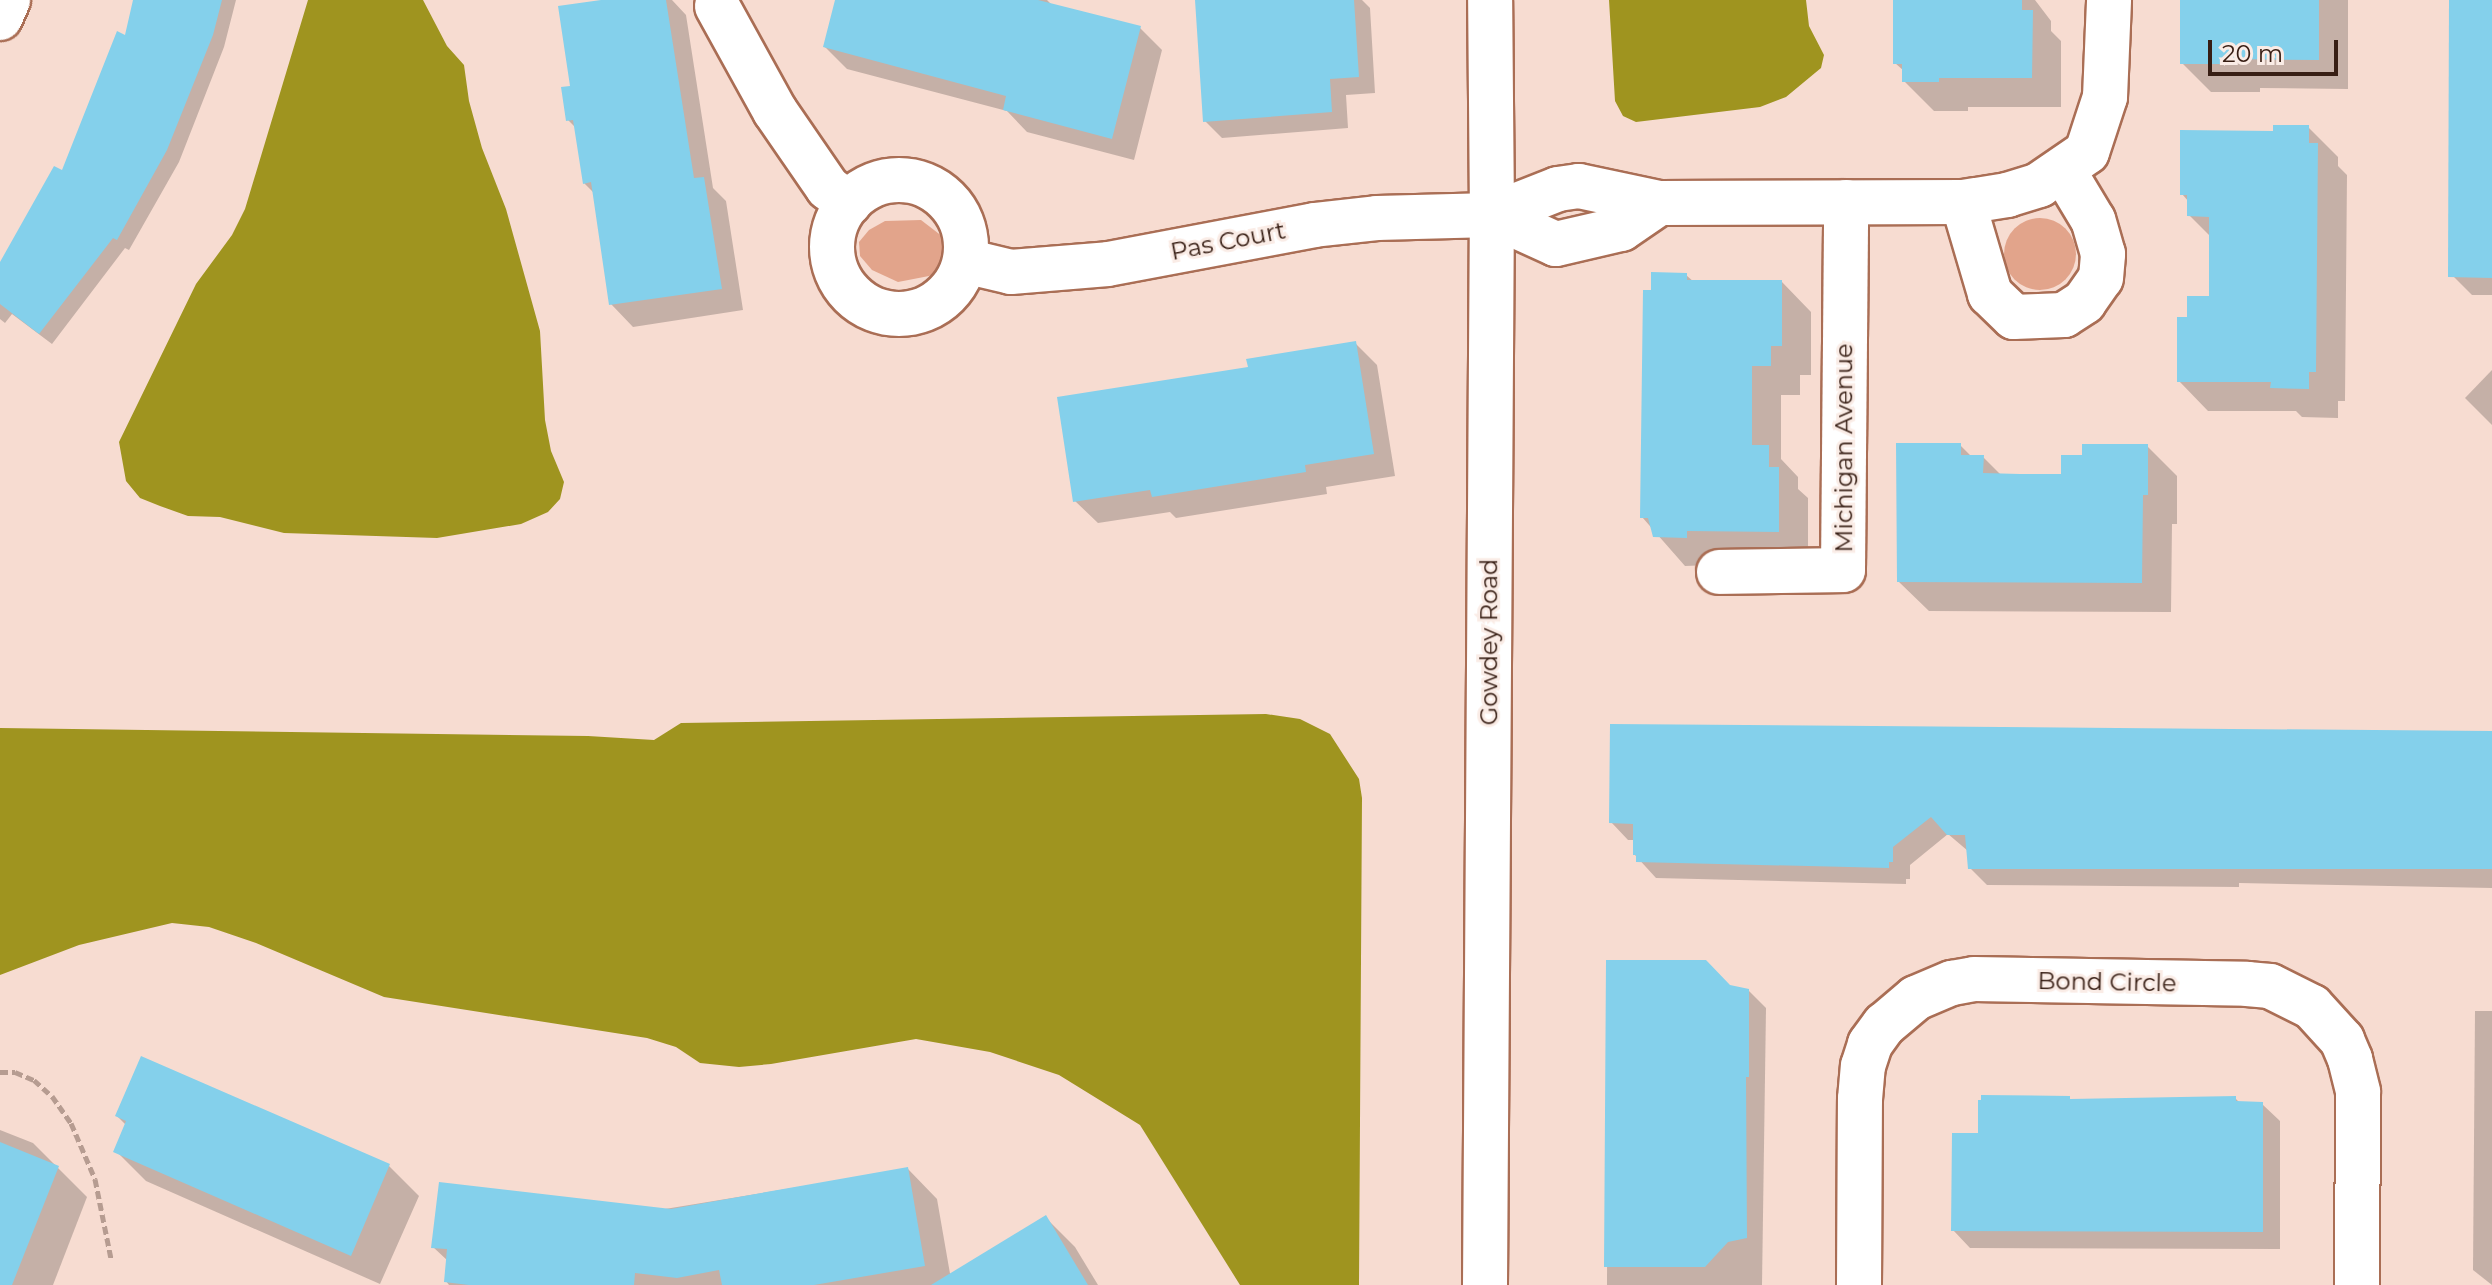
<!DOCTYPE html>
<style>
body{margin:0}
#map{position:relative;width:2492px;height:1285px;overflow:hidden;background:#f7dcd1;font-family:Montserrat,sans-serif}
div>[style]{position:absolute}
.green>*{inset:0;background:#e2a48b}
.round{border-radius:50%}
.water>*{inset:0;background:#9f941f}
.shadow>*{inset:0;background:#0003}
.building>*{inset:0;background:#84d0eb}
.path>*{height:5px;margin-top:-2.5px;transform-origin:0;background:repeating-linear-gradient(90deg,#b69c91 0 8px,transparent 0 12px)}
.roads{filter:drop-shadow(2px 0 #aa6e55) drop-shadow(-2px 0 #aa6e55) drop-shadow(0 2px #aa6e55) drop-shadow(0 -2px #aa6e55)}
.minor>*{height:44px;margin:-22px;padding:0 22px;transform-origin:22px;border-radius:22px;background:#fff}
.minor>.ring{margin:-22px;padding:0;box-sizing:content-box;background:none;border:44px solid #fff;border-radius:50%}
span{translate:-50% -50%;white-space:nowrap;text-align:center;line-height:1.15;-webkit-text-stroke:6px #faece6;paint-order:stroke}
.street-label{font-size:24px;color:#371e14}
.scale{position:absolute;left:2208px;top:40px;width:130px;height:36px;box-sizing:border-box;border:4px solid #371e14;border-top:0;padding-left:10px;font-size:24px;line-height:28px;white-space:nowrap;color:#371e14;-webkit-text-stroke:6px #faece6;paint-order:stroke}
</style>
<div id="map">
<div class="green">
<i class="round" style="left:2004px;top:218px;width:72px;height:72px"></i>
<i style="clip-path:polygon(921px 220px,947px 240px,954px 253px,946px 267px,929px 276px,898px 282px,872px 270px,860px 256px,859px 242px,869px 230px,885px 221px)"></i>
</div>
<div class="water">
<i style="clip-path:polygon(308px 0,423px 0,447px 46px,464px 65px,469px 101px,482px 148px,506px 209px,540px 331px,545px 420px,551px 451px,564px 482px,560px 499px,548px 512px,521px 524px,437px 538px,284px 533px,220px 517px,188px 516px,160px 506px,140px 498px,126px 481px,119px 442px,196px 284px,232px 235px,245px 209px)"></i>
<i style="clip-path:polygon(1609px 0,1806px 0,1809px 26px,1824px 55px,1821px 68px,1786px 97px,1760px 107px,1636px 122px,1623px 116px,1615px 101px)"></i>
<i style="clip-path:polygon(1266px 714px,1300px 719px,1330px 734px,1359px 779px,1362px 798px,1359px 1285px,1240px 1285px,1140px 1125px,1059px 1075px,990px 1052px,916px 1039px,771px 1064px,739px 1067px,700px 1063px,676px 1047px,647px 1038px,384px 997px,256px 943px,209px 927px,172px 923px,79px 945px,0 975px,0 728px,588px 736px,654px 740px,681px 723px)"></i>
</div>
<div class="shadow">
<i style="clip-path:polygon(135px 0,236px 0,224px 47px,179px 162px,129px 250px,125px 248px,52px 344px,12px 314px,5px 323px,0 319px,0 266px,63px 173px,127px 37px)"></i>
<i style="clip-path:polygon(614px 0,672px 0,686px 15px,713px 188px,726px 201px,743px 310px,633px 327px,611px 304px,594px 193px,584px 183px,576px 128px,568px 120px,573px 87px)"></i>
<i style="clip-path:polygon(837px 0,1047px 0,1053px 6px,1140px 28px,1162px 50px,1134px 160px,1027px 132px,1007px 111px,847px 69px,825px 47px)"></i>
<i style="clip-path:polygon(1197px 0,1362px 0,1370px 8px,1375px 93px,1346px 95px,1348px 128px,1222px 138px,1205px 121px)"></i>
<i style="clip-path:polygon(1895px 0,2035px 0,2051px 21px,2051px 31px,2061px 41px,2061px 107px,1968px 107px,1968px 111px,1934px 111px,1904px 81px,1904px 71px,1895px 63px)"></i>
<i style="clip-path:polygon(2182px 0,2348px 0,2348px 89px,2260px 88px,2260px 92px,2211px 92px,2182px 63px)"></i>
<i style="clip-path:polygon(2452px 0,2492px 0,2492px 295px,2472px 295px,2450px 273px)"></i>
<i style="clip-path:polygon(2308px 127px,2338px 157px,2338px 166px,2347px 175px,2345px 401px,2338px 401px,2338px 418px,2302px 417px,2296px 411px,2208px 411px,2179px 381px,2189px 319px,2211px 298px,2211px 237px,2189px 215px,2189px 202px,2182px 194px,2275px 133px)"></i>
<i style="clip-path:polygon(1686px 275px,1694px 282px,1782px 282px,1811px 312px,1811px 375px,1800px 375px,1800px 395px,1781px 395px,1781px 459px,1798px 477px,1798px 489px,1808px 498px,1808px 561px,1685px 566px,1642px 517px,1653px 292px)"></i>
<i style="clip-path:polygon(1355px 343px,1377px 365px,1395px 476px,1326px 487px,1327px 494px,1176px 518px,1170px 512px,1098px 523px,1075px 501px,1250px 369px)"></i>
<i style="clip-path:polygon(2492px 370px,2492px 425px,2465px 398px)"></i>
<i style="clip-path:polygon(1960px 445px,1972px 457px,1983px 457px,2001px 475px,2063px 476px,2084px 457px,2147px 446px,2177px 476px,2177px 524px,2172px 524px,2171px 612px,1929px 611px,1899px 582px)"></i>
<i style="clip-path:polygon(2492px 733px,2492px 888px,2239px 883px,2239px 887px,1987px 885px,1970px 868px,1968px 851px,1948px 834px,1910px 865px,1910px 879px,1906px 879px,1906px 884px,1656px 878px,1635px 855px,1635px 840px,1628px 840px,1611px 822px)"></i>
<i style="clip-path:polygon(1608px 962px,1748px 990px,1766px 1008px,1762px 1285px,1607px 1285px)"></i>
<i style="clip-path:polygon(2475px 1011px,2492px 1011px,2492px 1285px,2473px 1270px)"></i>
<i style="clip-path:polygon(2069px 1098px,2072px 1101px,2235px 1098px,2240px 1103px,2262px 1104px,2280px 1121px,2280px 1249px,1970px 1248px,1953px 1230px,1980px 1135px)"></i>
<i style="clip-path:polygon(117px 1116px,389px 1166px,419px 1196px,380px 1284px,146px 1181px,116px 1151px,127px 1126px)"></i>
<i style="clip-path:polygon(0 1130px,33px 1143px,87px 1197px,53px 1285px,0 1285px)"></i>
<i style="clip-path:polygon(908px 1169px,937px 1199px,952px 1285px,449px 1285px,446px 1281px,448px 1261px,433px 1247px)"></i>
<i style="clip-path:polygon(1046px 1218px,1075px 1247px,1098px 1285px,974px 1285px)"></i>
</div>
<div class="building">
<i style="clip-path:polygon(133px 0,222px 0,213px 35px,167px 150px,117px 240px,113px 238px,39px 334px,0 304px,0 262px,54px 166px,62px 170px,117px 31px,125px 35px)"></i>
<i style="clip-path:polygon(601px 0,666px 0,694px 178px,704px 177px,722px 289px,609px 305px,591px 182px,583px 184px,573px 120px,566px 121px,561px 87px,570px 86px,558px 6px)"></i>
<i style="clip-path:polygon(835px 0,1038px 0,1141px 26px,1112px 139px,1003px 110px,1006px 96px,823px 47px)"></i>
<i style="clip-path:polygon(1195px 0,1354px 0,1359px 77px,1330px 79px,1332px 112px,1203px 122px)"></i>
<i style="clip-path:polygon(1893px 0,2022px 0,2022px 10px,2033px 10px,2032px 78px,1939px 78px,1939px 82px,1902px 82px,1902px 64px,1893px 64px)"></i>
<i style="clip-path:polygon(2180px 0,2319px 0,2319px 60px,2231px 59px,2231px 64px,2180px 64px)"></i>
<i style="clip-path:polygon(2449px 0,2492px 0,2492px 278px,2448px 277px)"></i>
<i style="clip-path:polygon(2273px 125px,2309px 125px,2309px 143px,2318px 143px,2316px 372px,2309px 372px,2309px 389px,2270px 388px,2271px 382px,2177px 382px,2177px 317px,2187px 317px,2187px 296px,2209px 296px,2209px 217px,2187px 216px,2187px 195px,2180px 195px,2180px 130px,2273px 131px)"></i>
<i style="clip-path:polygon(1651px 272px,1687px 273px,1687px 280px,1782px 280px,1782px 346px,1771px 346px,1771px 366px,1752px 366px,1752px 445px,1769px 445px,1769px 467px,1779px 467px,1779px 532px,1687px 531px,1687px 538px,1653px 537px,1648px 518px,1640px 518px,1643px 290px,1651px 290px)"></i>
<i style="clip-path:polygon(1356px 341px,1374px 454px,1305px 465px,1306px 472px,1152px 497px,1150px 490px,1073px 502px,1057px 397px,1248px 367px,1246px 359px)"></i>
<i style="clip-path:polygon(1896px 443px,1961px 443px,1961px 455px,1984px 455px,1983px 473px,2020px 474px,2061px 474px,2061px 455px,2082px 455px,2082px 444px,2148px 444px,2148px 495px,2143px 495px,2142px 583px,1897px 582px)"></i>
<i style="clip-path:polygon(1610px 724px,2492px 731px,2492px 869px,1968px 869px,1965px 835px,1947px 835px,1931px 817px,1893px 847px,1893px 862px,1889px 862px,1889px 868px,1636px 862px,1636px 855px,1633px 855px,1633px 824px,1609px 823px)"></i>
<i style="clip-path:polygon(1606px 960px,1706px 960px,1730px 985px,1749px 989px,1749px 1077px,1746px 1077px,1747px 1238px,1728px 1242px,1705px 1267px,1604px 1267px)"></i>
<i style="clip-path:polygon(141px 1056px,390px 1164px,351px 1256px,113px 1152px,126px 1121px,115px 1116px)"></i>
<i style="clip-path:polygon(1981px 1095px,2070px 1096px,2070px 1099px,2236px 1096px,2236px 1101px,2263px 1102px,2263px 1232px,1951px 1231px,1952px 1133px,1978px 1133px,1978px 1100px,1981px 1100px)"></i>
<i style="clip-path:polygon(0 1142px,59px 1166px,12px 1285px,0 1285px)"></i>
<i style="clip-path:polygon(908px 1167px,925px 1266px,814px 1285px,722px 1285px,719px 1270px,677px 1278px,635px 1273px,634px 1285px,469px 1285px,444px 1282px,447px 1249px,431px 1248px,439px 1182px,671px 1209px)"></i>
<i style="clip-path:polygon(1046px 1215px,1088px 1285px,931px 1285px)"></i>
</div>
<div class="path">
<i style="left:0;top:1072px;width:15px"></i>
<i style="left:15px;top:1072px;width:21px;rotate:23deg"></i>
<i style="left:34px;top:1080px;width:24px;rotate:42deg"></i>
<i style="left:52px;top:1096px;width:33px;rotate:55deg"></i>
<i style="left:71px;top:1123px;width:61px;rotate:66.8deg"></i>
<i style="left:95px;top:1179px;width:81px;rotate:78.6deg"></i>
</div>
<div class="roads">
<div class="minor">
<i style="left:717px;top:6px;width:120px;rotate:61.1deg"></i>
<i style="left:775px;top:111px;width:93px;rotate:55.5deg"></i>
<i style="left:828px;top:188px;width:26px;rotate:36deg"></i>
<i style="left:0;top:18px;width:20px;rotate:-66deg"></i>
<i class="ring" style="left:832px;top:180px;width:90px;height:90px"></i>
<i style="left:1963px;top:202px;width:96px;rotate:73.6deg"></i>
<i style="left:1990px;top:294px;width:33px;rotate:44deg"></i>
<i style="left:2014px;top:317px;width:50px;rotate:-2.3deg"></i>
<i style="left:2064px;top:315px;width:24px;rotate:-33deg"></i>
<i style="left:2084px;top:302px;width:29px;rotate:-55deg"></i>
<i style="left:2101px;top:278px;width:24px;rotate:-85deg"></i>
<i style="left:2103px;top:254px;width:35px;rotate:-106deg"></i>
<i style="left:2093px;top:220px;width:58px;rotate:-121deg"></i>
<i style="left:1492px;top:215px;width:70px;rotate:24.4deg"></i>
<i style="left:1556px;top:244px;width:67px;rotate:-13deg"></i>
<i style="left:1621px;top:229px;width:46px;rotate:-34.4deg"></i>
<i style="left:965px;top:261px;width:47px;rotate:13.4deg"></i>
<i style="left:1011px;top:272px;width:97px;rotate:-4.7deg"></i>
<i style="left:1108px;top:264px;width:210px;rotate:-10.7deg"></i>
<i style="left:1314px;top:225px;width:63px;rotate:-6.3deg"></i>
<i style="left:1377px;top:218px;width:115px;rotate:-1.5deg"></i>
<i style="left:1492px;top:215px;width:71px;rotate:-21.5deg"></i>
<i style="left:1558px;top:189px;width:21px;rotate:-8deg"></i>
<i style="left:1579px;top:186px;width:82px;rotate:12deg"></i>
<i style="left:1659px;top:203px;width:304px;rotate:-0.2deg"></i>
<i style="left:1963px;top:202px;width:45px;rotate:-9deg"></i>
<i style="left:2007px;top:195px;width:34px;rotate:-17deg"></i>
<i style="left:2039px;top:185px;width:58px;rotate:-34.5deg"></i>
<i style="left:2087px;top:152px;width:58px;rotate:-71.9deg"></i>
<i style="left:2105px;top:97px;width:97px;rotate:-87.6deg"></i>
<i style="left:1719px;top:572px;width:124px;rotate:-0.9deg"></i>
<i style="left:1843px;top:570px;width:368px;rotate:-89.5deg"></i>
<i style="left:1485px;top:1285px;width:1070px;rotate:-89.63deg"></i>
<i style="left:1492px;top:215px;width:215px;rotate:-90.5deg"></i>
<i style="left:1859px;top:1285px;width:186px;rotate:-89.7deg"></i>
<i style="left:1860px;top:1099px;width:33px;rotate:-85deg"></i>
<i style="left:1863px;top:1066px;width:23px;rotate:-72deg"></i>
<i style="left:1870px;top:1044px;width:24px;rotate:-54deg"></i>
<i style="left:1884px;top:1025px;width:42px;rotate:-40.2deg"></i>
<i style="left:1916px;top:998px;width:39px;rotate:-23deg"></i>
<i style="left:1952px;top:983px;width:22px;rotate:-10deg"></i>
<i style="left:1974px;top:979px;width:273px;rotate:1deg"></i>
<i style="left:2247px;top:984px;width:23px;rotate:5deg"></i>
<i style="left:2270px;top:986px;width:47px;rotate:26.6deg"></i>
<i style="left:2312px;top:1007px;width:45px;rotate:47.7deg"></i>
<i style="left:2342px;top:1040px;width:21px;rotate:67deg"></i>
<i style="left:2350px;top:1059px;width:34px;rotate:76deg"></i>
<i style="left:2358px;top:1092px;width:193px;rotate:90.3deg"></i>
</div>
</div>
<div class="street-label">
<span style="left:1228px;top:241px;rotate:-11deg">Pas Court</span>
<span style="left:1844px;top:448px;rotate:-90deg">Michigan Avenue</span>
<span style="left:1489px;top:642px;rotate:-90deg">Gowdey Road</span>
<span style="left:2107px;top:982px;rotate:1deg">Bond Circle</span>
</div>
<div class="scale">20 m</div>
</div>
